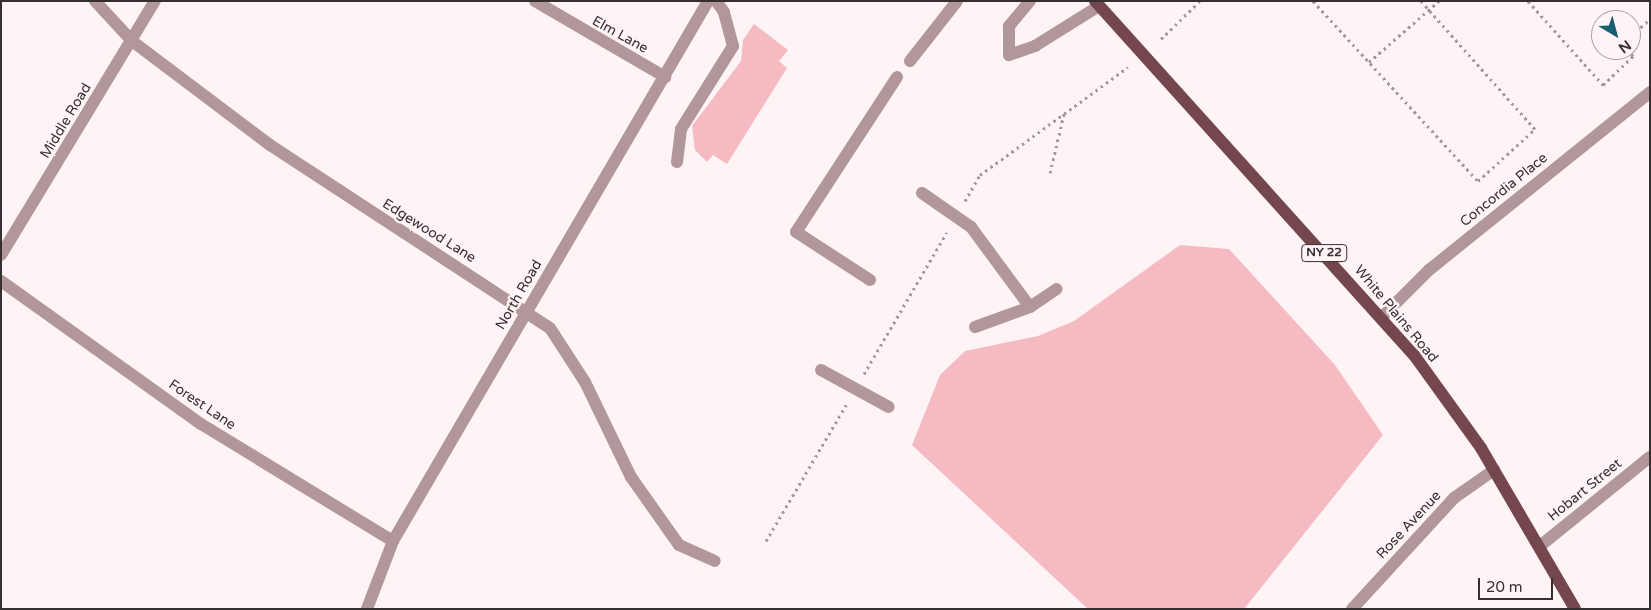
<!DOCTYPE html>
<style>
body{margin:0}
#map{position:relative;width:1651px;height:610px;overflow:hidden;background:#fef4f5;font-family:"Varela Round",sans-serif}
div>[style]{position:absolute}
.green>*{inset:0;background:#f6bac3}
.path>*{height:3px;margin-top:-1.5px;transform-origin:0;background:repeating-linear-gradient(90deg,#a19899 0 2.5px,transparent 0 6.5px)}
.lane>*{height:12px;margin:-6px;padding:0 6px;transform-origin:6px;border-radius:6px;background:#b1969a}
.street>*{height:12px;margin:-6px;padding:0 6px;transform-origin:6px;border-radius:6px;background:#b1969a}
.primary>*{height:12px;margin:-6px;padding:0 6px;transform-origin:6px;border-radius:6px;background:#74474f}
span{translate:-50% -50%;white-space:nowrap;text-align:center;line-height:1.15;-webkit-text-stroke:5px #fef4f5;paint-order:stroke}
.shield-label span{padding:1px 4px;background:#fef4f5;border:1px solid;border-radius:4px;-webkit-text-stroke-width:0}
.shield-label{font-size:12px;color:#362f30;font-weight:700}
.street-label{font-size:14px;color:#362f30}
.frame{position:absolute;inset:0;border:2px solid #362f30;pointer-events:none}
.north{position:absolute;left:1591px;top:10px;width:50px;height:50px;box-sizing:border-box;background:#fef4f5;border:1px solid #aea5a6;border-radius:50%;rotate:143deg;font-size:14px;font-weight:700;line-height:20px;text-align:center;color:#362f30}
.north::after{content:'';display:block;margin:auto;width:18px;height:22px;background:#1a5f71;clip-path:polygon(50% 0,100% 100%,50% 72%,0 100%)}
.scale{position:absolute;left:1478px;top:578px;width:75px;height:22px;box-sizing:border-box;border:2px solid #362f30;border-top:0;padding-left:6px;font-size:15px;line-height:18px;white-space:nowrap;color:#362f30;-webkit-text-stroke:4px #fef4f5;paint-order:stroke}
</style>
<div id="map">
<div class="green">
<i style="clip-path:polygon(754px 24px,788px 50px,779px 61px,787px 68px,727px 164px,713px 155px,707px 162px,695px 150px,692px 126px,741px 61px,743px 40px)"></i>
<i style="clip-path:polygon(1180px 245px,1229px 249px,1335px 365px,1383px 435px,1244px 609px,1088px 609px,912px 445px,940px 375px,965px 351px,1038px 336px,1074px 321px)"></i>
</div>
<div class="path">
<i style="left:1313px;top:1px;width:244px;rotate:47.5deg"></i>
<i style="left:1478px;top:181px;width:77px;rotate:-42.4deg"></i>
<i style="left:1535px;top:129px;width:171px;rotate:-131.7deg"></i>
<i style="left:1528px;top:1px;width:113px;rotate:48.2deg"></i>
<i style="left:1603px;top:85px;width:42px;rotate:-44deg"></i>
<i style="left:1633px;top:56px;width:7px;rotate:-124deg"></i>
<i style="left:1631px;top:36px;width:25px;rotate:-42deg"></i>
<i style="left:1161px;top:39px;width:54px;rotate:-44.3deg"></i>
<i style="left:1369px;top:62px;width:93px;rotate:-41.1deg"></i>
<i style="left:1050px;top:173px;width:61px;rotate:-76.7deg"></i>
<i style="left:965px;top:201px;width:30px;rotate:-60deg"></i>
<i style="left:980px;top:175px;width:183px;rotate:-36.1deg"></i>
<i style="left:864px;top:374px;width:164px;rotate:-59.7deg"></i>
<i style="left:766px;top:541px;width:158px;rotate:-59.5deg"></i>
</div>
<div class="lane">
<i style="left:1030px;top:1px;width:33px;rotate:130deg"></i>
<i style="left:1009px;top:26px;width:29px;rotate:90deg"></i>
<i style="left:1009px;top:55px;width:28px;rotate:-19deg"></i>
<i style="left:1035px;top:46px;width:75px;rotate:-32deg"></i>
<i style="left:910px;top:61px;width:76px;rotate:-51.9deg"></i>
<i style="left:677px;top:162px;width:33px;rotate:-83deg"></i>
<i style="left:681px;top:129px;width:98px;rotate:-57.9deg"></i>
<i style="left:733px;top:46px;width:35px;rotate:-105deg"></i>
<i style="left:724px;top:12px;width:14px;rotate:-126deg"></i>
<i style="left:922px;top:193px;width:60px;rotate:34.8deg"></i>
<i style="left:971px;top:227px;width:99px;rotate:53.6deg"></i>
<i style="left:870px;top:280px;width:88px;rotate:-147deg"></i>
<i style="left:796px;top:232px;width:185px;rotate:-56.9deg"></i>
<i style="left:975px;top:327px;width:59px;rotate:-20deg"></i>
<i style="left:1030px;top:307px;width:32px;rotate:-34deg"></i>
<i style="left:821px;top:370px;width:77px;rotate:28.6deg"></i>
<i style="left:679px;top:545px;width:39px;rotate:24deg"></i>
</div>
<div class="street">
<i style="left:95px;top:1px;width:54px;rotate:47.2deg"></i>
<i style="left:132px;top:41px;width:173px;rotate:37deg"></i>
<i style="left:270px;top:145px;width:334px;rotate:33.2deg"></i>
<i style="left:550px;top:328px;width:64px;rotate:57.1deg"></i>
<i style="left:585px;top:382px;width:106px;rotate:64.2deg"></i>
<i style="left:631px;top:477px;width:83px;rotate:54.8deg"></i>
<i style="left:535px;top:1px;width:151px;rotate:30.3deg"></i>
<i style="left:1px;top:255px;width:297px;rotate:-58.8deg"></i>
<i style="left:1px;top:281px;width:246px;rotate:35.6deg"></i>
<i style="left:201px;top:424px;width:225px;rotate:31.4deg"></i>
<i style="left:1382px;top:317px;width:66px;rotate:-45deg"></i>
<i style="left:1429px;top:270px;width:284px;rotate:-38.8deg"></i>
<i style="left:1540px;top:546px;width:141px;rotate:-39deg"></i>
<i style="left:367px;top:609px;width:73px;rotate:-69.1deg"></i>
<i style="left:393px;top:541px;width:625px;rotate:-59.74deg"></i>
<i style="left:1352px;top:609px;width:151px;rotate:-47.4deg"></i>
<i style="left:1454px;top:498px;width:49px;rotate:-35deg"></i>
</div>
<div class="primary">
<i style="left:1095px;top:1px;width:477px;rotate:48deg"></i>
<i style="left:1414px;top:355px;width:115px;rotate:54.2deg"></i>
<i style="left:1481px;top:448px;width:186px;rotate:59.7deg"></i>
</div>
<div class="shield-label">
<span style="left:1324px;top:253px">NY 22</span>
</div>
<div class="street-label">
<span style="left:620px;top:35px;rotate:29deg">Elm Lane</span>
<span style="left:66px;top:121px;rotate:-59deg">Middle Road</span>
<span style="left:1504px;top:190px;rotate:-39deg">Concordia Place</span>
<span style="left:429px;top:231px;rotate:32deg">Edgewood Lane</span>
<span style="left:519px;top:295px;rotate:-60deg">North Road</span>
<span style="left:1396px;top:314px;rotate:50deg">White Plains Road</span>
<span style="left:202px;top:405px;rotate:34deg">Forest Lane</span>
<span style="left:1585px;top:490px;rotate:-39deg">Hobart Street</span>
<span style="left:1409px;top:525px;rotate:-47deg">Rose Avenue</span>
</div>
<div class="frame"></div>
<div class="north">N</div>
<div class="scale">20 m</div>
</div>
